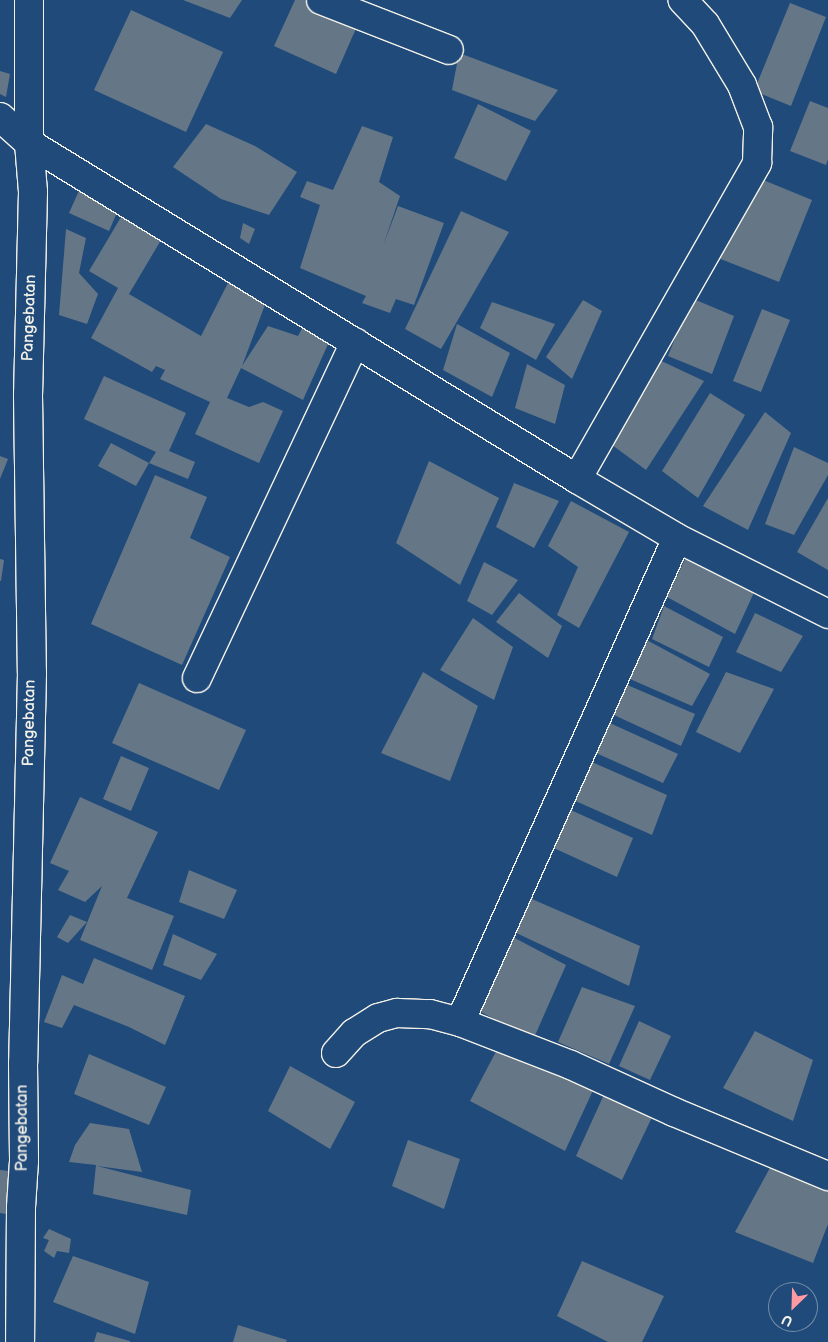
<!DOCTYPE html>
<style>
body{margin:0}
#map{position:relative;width:828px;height:1342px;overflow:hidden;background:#1f4a7a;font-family:"Balsamiq Sans",sans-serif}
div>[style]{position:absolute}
.building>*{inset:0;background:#657786}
.roads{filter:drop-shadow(1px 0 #f4f1e8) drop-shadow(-1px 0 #f4f1e8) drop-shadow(0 1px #f4f1e8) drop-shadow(0 -1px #f4f1e8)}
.minor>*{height:28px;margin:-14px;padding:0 14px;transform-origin:14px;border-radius:14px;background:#1f4a7a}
span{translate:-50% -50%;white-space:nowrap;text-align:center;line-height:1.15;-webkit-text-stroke:5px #1f4a7a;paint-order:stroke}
.street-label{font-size:16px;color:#f4f1e8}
.north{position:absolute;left:768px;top:1282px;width:50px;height:50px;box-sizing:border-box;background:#1f4a7a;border:1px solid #748da6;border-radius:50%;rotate:204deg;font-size:14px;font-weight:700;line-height:20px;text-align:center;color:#f4f1e8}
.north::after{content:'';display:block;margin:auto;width:18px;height:22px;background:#ff9aa2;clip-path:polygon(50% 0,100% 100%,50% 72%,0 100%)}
</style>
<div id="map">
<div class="building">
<i style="clip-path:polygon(183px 0,242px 0,230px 18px)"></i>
<i style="clip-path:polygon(295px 0,304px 0,358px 24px,336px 74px,274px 46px)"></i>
<i style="clip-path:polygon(790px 3px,826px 17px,791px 106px,754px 91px)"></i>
<i style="clip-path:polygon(131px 10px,223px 52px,186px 132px,94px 90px)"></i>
<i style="clip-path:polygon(459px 53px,558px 90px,535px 121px,452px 90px)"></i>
<i style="clip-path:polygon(0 71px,10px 74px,6px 97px,0 94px)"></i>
<i style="clip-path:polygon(810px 101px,828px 108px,828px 159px,826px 165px,790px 151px)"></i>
<i style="clip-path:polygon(478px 104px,531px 131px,506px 181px,454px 158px)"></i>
<i style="clip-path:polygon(206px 124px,255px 146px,297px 172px,269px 215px,221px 199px,173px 167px)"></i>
<i style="clip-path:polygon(362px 126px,393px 137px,379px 182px,400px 196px,383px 246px,398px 206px,444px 223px,414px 305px,396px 299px,390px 313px,362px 303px,366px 296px,300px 268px,320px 205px,300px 197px,307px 181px,333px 190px)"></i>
<i style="clip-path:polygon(751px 175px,812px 200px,779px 282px,718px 258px)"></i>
<i style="clip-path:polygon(82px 184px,122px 201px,109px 231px,69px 213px)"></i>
<i style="clip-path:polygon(461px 211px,509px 232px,441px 349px,405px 329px)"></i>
<i style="clip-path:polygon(124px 212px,164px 235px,129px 294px,201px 336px,228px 283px,266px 302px,242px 366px,268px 326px,298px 336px,307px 319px,333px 333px,303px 400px,241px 368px,227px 398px,249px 407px,263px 402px,283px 411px,259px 463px,195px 434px,210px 402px,160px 379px,165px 370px,156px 366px,152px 372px,91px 338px,118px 288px,89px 271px)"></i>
<i style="clip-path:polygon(243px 223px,255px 229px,249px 244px,240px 238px)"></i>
<i style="clip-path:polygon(66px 229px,86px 238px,79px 273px,98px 294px,87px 324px,59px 315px)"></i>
<i style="clip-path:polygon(691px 298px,734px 316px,712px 374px,668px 356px)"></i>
<i style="clip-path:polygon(583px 300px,602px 311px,572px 379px,546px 357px)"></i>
<i style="clip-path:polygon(492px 302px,555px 324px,536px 360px,480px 328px)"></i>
<i style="clip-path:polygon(762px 309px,790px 320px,761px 392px,733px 381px)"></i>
<i style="clip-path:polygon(457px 324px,510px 353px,492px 397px,443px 370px)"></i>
<i style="clip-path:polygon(655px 358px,704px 381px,646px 470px,604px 439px)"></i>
<i style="clip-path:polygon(527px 364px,565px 385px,555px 424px,515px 408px)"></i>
<i style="clip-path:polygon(104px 376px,186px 413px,169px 451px,195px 462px,188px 479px,149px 463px,156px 452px,84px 419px)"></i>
<i style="clip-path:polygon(710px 393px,745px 415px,698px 498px,662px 471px)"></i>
<i style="clip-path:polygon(765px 412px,791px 433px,748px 530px,703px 506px)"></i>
<i style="clip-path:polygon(111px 443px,149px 463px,136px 486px,98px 466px)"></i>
<i style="clip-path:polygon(794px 447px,828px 463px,828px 475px,794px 535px,765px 524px)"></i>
<i style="clip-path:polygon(0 456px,8px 459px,0 479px)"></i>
<i style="clip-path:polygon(429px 461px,499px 498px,460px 585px,396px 543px)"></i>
<i style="clip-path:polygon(155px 475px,207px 497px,190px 538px,230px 557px,182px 665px,91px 624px)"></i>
<i style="clip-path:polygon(514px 483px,559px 501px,534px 548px,496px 527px)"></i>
<i style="clip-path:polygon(828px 498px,828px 570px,797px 552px)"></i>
<i style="clip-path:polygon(571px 501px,629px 532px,579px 628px,557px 615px,578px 567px,548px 546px)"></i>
<i style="clip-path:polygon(687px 555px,756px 588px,735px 634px,667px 597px)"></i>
<i style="clip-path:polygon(0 559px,4px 560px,1px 581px,0 581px)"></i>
<i style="clip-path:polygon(484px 562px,518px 580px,492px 615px,467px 601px)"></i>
<i style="clip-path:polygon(519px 593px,562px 626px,548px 658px,496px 622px)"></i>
<i style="clip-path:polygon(664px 606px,723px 637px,709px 667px,652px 639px)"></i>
<i style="clip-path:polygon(755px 613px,803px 636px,781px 672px,736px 652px)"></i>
<i style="clip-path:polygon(473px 618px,513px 647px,494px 700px,440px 670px)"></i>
<i style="clip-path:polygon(641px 637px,710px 674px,692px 706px,623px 676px)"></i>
<i style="clip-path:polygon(423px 672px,478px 706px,450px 781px,381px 753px)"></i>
<i style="clip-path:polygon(726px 672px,774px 689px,740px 753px,696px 732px)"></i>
<i style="clip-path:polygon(618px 681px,695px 714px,681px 746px,601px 709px)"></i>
<i style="clip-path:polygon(139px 683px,246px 730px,219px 790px,112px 743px)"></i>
<i style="clip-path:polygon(601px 719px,678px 754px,663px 783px,587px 749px)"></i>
<i style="clip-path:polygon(121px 756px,149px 768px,131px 811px,103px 799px)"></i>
<i style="clip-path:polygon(585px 759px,667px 795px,652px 835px,562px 795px)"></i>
<i style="clip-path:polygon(80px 797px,158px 832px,127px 898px,174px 916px,152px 970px,80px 940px,102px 886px,85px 902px,58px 890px,69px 871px,50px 863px)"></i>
<i style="clip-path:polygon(564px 807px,633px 838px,617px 877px,545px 844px)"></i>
<i style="clip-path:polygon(189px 870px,237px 890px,224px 919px,179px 902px)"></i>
<i style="clip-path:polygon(525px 896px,640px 946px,629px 986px,512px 931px)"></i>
<i style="clip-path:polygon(70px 915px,87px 922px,68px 943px,57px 937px)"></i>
<i style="clip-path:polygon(173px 934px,217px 954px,201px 980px,163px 965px)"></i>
<i style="clip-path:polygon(509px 935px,566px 965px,533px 1040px,470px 1006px)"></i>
<i style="clip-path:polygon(94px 958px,185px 996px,165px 1045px,129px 1027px,74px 1005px,62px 1028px,44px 1022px,62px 975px,83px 984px)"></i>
<i style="clip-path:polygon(582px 987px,635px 1006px,609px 1064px,558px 1042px)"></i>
<i style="clip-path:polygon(639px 1021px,671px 1036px,650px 1080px,619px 1066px)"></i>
<i style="clip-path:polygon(755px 1031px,813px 1060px,793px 1121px,723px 1088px)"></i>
<i style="clip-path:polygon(501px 1042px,595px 1086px,565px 1151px,470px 1101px)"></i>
<i style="clip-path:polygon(89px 1054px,166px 1087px,149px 1125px,74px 1094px)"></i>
<i style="clip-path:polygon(290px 1066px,355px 1102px,330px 1149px,268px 1111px)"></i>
<i style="clip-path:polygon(607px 1088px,655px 1111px,622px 1180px,576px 1156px)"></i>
<i style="clip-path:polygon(90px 1123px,129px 1129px,142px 1172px,97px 1166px,191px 1190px,187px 1215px,93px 1194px,96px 1165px,69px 1162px,75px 1145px)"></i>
<i style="clip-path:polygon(408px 1140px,460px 1159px,444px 1209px,392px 1186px)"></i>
<i style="clip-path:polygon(772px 1164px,828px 1187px,828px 1224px,813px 1263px,735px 1232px)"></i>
<i style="clip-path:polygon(0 1170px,18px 1172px,12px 1215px,0 1213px)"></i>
<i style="clip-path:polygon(49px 1229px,71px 1239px,69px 1253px,57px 1251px,54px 1258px,44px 1251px,49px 1240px,43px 1238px)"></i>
<i style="clip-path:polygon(73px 1256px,149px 1282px,135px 1334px,53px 1302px)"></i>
<i style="clip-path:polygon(582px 1261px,664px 1296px,642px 1342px,608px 1342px,557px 1316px)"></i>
<i style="clip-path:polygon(238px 1325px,287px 1340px,286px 1342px,233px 1342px)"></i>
<i style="clip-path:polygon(97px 1332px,130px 1341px,130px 1342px,94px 1342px)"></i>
</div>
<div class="roads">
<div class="minor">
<i style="left:29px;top:0;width:143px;rotate:90deg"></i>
<i style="left:29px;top:143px;width:643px;rotate:31.51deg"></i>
<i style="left:577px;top:479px;width:116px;rotate:30.5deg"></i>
<i style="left:677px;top:538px;width:169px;rotate:26.7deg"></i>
<i style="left:321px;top:0;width:137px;rotate:21.3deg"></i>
<i style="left:0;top:117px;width:39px;rotate:42deg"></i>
<i style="left:29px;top:143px;width:49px;rotate:85.3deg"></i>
<i style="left:33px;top:192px;width:203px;rotate:91.4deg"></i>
<i style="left:28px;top:395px;width:278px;rotate:89.2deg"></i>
<i style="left:32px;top:673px;width:390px;rotate:91.3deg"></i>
<i style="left:23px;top:1063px;width:98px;rotate:89.4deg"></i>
<i style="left:24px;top:1161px;width:47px;rotate:93.7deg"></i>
<i style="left:21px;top:1208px;width:134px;rotate:90.4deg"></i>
<i style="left:577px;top:479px;width:364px;rotate:-60.3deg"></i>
<i style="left:757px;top:163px;width:36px;rotate:-88deg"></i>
<i style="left:758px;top:127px;width:45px;rotate:-110.9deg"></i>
<i style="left:742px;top:85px;width:71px;rotate:-121.2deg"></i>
<i style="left:705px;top:24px;width:33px;rotate:-133deg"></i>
<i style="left:197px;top:678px;width:371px;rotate:-64.8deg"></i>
<i style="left:460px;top:1022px;width:530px;rotate:-65.85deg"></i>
<i style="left:336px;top:1053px;width:27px;rotate:-48deg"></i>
<i style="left:354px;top:1033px;width:28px;rotate:-32deg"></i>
<i style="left:378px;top:1018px;width:20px;rotate:-15deg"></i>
<i style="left:397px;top:1013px;width:33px;rotate:2deg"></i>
<i style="left:430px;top:1014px;width:31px;rotate:15deg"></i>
<i style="left:460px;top:1022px;width:119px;rotate:21.2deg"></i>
<i style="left:571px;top:1065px;width:113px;rotate:24.5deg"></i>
<i style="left:674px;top:1112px;width:167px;rotate:22.6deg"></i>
</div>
</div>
<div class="street-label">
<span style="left:30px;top:318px;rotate:-88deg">Pangebatan</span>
<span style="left:30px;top:723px;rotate:-89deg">Pangebatan</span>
<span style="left:23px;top:1128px;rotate:-90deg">Pangebatan</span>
</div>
<div class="north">U</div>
</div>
